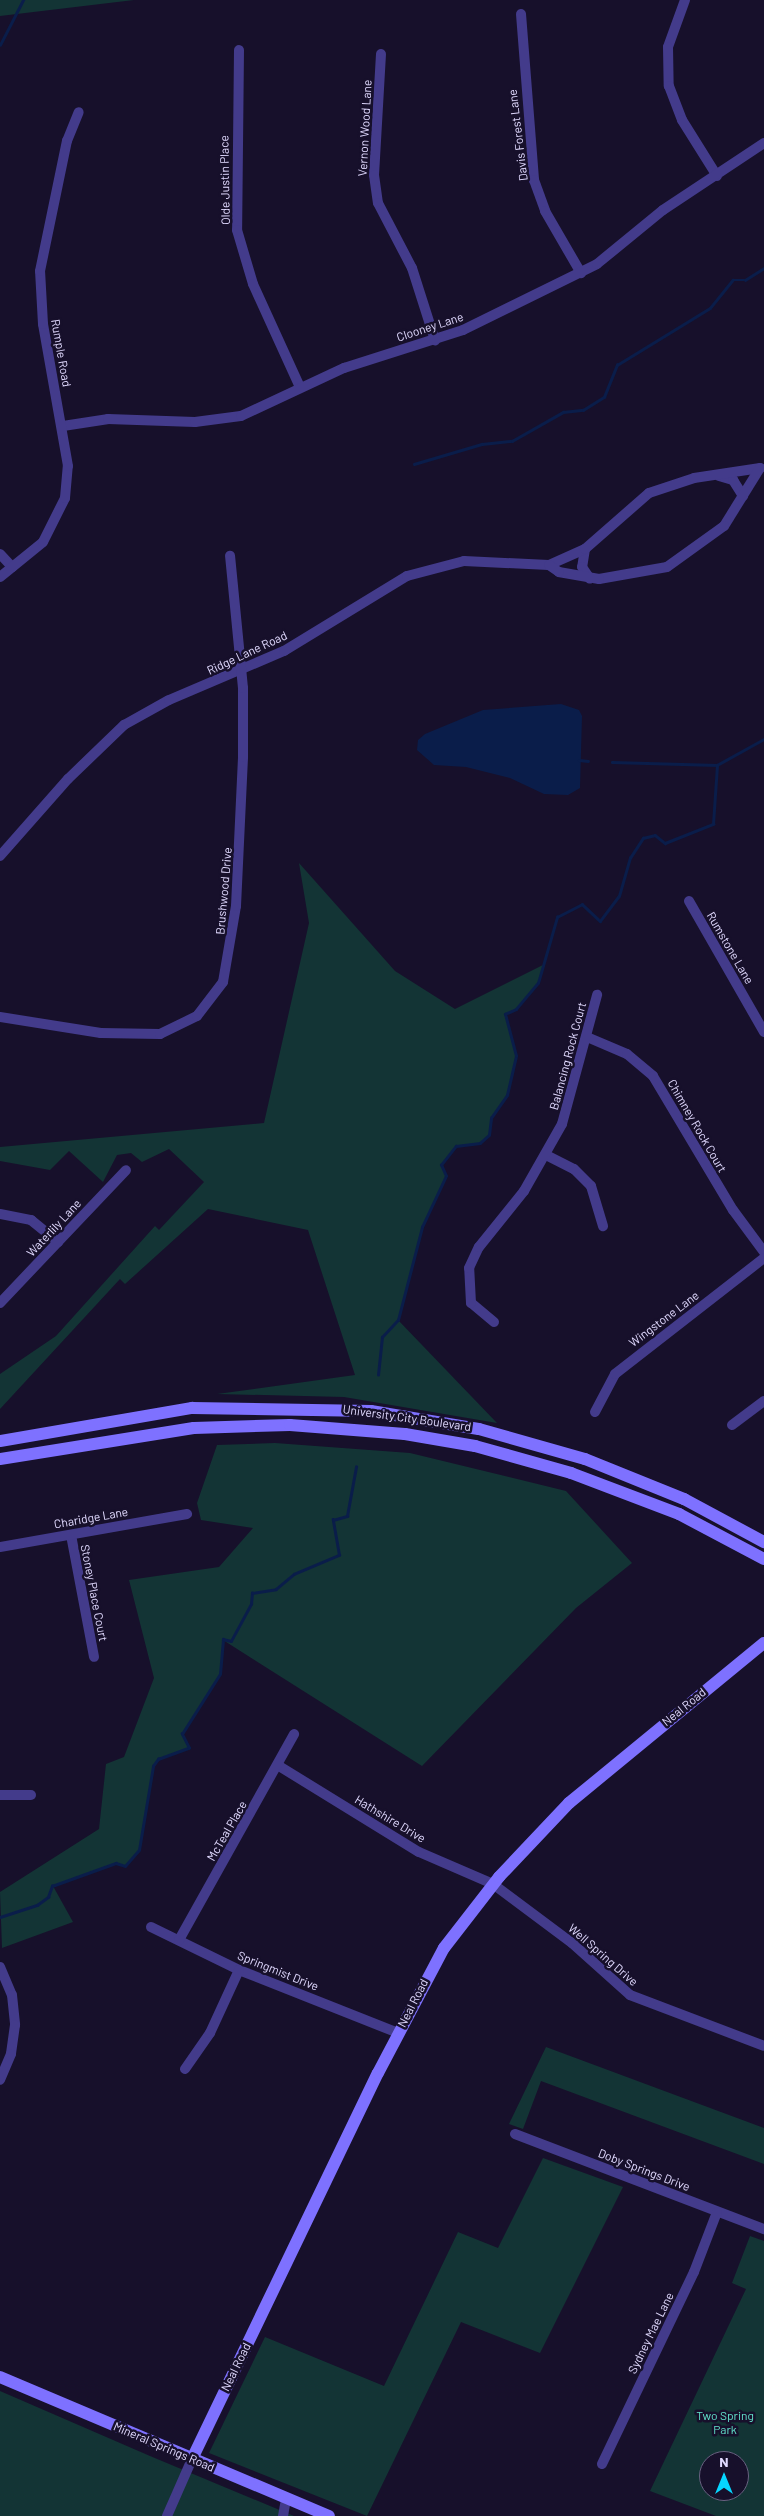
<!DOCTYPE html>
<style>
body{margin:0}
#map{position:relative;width:764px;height:2516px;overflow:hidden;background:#17102b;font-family:Barlow,sans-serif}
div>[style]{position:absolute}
.green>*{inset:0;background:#133435}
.water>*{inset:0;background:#0a1d4a}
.stream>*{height:2.5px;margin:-1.25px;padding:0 1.25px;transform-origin:1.25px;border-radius:1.25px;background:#0a1d4a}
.street>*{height:10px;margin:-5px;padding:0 5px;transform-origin:5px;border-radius:5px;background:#433b8b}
.secondary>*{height:12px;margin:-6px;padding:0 6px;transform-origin:6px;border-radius:6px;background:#7e71ff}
span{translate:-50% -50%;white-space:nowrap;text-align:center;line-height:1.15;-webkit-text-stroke:5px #17102b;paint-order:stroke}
.street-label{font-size:12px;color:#e1daff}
.park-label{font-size:12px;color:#62e3cc}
.north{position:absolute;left:699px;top:2451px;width:50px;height:50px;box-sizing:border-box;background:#17102b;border:1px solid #686180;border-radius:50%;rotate:0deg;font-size:14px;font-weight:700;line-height:20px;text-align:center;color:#e1daff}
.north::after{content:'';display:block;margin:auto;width:18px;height:22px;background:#06d5ff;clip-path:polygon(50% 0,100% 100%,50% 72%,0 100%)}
</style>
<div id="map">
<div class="green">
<i style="clip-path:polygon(0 0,134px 0,0 16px)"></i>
<i style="clip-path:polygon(299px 863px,395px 971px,455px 1009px,545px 964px,538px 983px,516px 1009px,505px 1014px,516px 1056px,507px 1095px,491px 1118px,489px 1135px,480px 1143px,456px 1146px,441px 1165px,446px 1176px,422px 1227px,398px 1320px,497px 1423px,344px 1397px,217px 1394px,355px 1375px,308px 1230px,208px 1209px,125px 1284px,120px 1279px,0 1409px,0 1374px,56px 1336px,155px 1226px,159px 1230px,204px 1182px,169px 1149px,142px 1162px,131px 1153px,117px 1155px,103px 1182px,69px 1151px,50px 1170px,0 1161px,0 1147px,264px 1123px,309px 923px)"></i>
<i style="clip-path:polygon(275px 1443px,410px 1453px,566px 1491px,632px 1563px,576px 1608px,422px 1766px,223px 1640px,220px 1674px,182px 1734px,189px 1748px,159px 1759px,153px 1766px,139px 1850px,125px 1866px,116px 1863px,53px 1886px,73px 1922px,2px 1948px,0 1892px,99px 1829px,106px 1764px,124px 1757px,154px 1678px,129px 1580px,219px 1567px,253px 1528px,201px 1520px,197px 1503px,217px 1445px)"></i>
<i style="clip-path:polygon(546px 2047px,764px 2128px,764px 2164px,541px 2081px,523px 2129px,509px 2124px)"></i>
<i style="clip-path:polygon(543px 2158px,623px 2187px,540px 2353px,461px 2322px,367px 2516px,209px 2453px,265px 2337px,384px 2386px,458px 2232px,498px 2248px)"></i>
<i style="clip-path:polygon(evenodd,750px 2236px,764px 2241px,764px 2516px,716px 2516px,650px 2491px,746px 2289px,732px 2283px,750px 2236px,709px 2461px,739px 2461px,739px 2491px,709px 2491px,709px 2461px)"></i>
<i style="clip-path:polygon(0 2391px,150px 2456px,294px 2516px,0 2516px)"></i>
</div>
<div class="water">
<i style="clip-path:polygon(561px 704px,579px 710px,582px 716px,580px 788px,568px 795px,544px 794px,510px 778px,466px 767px,434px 765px,417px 750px,418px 740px,425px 734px,483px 710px)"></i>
</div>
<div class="stream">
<i style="left:0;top:45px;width:51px;rotate:-62.9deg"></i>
<i style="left:414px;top:464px;width:71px;rotate:-16.4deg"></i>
<i style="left:482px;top:444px;width:30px;rotate:-6deg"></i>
<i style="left:512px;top:441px;width:59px;rotate:-29.6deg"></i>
<i style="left:563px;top:412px;width:20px;rotate:-6deg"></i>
<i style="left:583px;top:410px;width:25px;rotate:-32deg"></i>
<i style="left:604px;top:397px;width:35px;rotate:-68deg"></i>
<i style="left:617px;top:365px;width:109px;rotate:-31.5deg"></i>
<i style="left:710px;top:308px;width:36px;rotate:-51deg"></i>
<i style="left:733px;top:280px;width:12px"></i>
<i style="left:745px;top:280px;width:22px;rotate:-32deg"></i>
<i style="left:579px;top:760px;width:9px;rotate:6deg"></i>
<i style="left:612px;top:762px;width:105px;rotate:1.6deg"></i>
<i style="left:717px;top:765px;width:54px;rotate:-29deg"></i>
<i style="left:378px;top:1375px;width:38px;rotate:-84deg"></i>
<i style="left:382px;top:1337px;width:23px;rotate:-47deg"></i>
<i style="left:398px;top:1320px;width:96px;rotate:-75.5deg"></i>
<i style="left:422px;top:1227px;width:56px;rotate:-64.8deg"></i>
<i style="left:446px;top:1176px;width:12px;rotate:-114deg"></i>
<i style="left:441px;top:1165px;width:24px;rotate:-52deg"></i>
<i style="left:456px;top:1146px;width:24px;rotate:-7deg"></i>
<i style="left:480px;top:1143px;width:12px;rotate:-42deg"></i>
<i style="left:489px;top:1135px;width:17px;rotate:-83deg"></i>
<i style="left:491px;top:1118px;width:28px;rotate:-55deg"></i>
<i style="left:507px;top:1095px;width:40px;rotate:-77deg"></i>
<i style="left:516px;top:1056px;width:43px;rotate:-104.7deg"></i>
<i style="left:505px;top:1014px;width:12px;rotate:-24deg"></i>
<i style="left:516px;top:1009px;width:34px;rotate:-50deg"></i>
<i style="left:538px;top:983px;width:69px;rotate:-73.9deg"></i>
<i style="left:557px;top:917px;width:28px;rotate:-27deg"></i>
<i style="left:582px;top:904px;width:25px;rotate:43deg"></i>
<i style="left:600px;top:921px;width:31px;rotate:-53deg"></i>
<i style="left:619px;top:896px;width:40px;rotate:-74deg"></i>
<i style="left:630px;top:858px;width:24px;rotate:-57deg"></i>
<i style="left:643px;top:838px;width:12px;rotate:-14deg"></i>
<i style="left:655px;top:835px;width:13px;rotate:39deg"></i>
<i style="left:665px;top:843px;width:52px;rotate:-21.6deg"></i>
<i style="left:713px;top:824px;width:59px;rotate:-86.1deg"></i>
<i style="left:0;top:1917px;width:39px;rotate:-18deg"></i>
<i style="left:37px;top:1905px;width:14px;rotate:-36deg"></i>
<i style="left:48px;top:1897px;width:12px;rotate:-70deg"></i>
<i style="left:52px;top:1886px;width:68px;rotate:-19.8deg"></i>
<i style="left:116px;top:1863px;width:9px;rotate:18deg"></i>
<i style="left:125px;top:1866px;width:21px;rotate:-49deg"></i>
<i style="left:139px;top:1850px;width:85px;rotate:-80.5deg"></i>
<i style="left:153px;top:1766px;width:9px;rotate:-54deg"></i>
<i style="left:158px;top:1759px;width:33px;rotate:-20deg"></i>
<i style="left:189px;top:1748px;width:16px;rotate:-117deg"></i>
<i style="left:182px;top:1734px;width:71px;rotate:-57.7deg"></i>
<i style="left:220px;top:1674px;width:35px;rotate:-85deg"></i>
<i style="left:223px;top:1639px;width:8px;rotate:14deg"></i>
<i style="left:231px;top:1641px;width:42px;rotate:-61.6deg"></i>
<i style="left:251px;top:1604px;width:11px;rotate:-85deg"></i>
<i style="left:252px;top:1593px;width:24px;rotate:-9deg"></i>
<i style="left:276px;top:1589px;width:23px;rotate:-40deg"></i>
<i style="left:294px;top:1574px;width:49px;rotate:-22.9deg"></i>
<i style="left:339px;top:1555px;width:36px;rotate:-100deg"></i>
<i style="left:333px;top:1520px;width:15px;rotate:-16deg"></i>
<i style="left:347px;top:1516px;width:50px;rotate:-79.6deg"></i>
</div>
<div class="street">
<i style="left:685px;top:0;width:50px;rotate:109.9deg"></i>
<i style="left:668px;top:47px;width:39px;rotate:89deg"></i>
<i style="left:669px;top:86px;width:36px;rotate:69deg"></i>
<i style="left:682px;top:120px;width:66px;rotate:58deg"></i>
<i style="left:521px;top:14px;width:167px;rotate:85.5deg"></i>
<i style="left:534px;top:180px;width:33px;rotate:70deg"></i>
<i style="left:545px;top:211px;width:72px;rotate:59.9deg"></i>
<i style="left:239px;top:50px;width:180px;rotate:90.6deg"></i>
<i style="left:237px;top:230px;width:56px;rotate:73.5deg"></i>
<i style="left:253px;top:284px;width:113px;rotate:65.5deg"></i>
<i style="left:381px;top:54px;width:121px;rotate:93.3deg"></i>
<i style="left:374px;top:175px;width:28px;rotate:82deg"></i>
<i style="left:378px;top:203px;width:73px;rotate:62.4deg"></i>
<i style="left:412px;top:268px;width:76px;rotate:72.3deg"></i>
<i style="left:63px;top:426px;width:46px;rotate:-8.8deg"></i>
<i style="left:108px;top:419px;width:87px;rotate:2deg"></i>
<i style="left:195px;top:422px;width:46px;rotate:-7.4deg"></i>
<i style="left:241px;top:416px;width:114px;rotate:-25deg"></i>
<i style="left:344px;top:368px;width:125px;rotate:-17.7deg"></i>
<i style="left:463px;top:330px;width:149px;rotate:-26.2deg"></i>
<i style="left:597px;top:264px;width:85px;rotate:-39.3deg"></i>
<i style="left:663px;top:210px;width:121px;rotate:-33.6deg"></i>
<i style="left:719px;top:476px;width:15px;rotate:16deg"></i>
<i style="left:733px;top:480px;width:19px;rotate:58deg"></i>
<i style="left:585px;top:549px;width:18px;rotate:99deg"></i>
<i style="left:582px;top:567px;width:14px;rotate:56deg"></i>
<i style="left:0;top:554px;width:18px;rotate:47deg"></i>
<i style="left:0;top:577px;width:55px;rotate:-39.1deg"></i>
<i style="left:43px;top:542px;width:49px;rotate:-63.4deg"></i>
<i style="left:65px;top:498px;width:32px;rotate:-85deg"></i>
<i style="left:68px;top:466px;width:144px;rotate:-100deg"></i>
<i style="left:43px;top:324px;width:53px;rotate:-93.2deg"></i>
<i style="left:40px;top:271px;width:133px;rotate:-78.3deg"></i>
<i style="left:67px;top:141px;width:31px;rotate:-68deg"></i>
<i style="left:0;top:856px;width:103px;rotate:-48.6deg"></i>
<i style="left:68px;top:779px;width:78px;rotate:-44deg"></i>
<i style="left:124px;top:725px;width:51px;rotate:-29.1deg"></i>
<i style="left:169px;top:700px;width:125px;rotate:-23.1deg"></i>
<i style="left:284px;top:651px;width:144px;rotate:-31.4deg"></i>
<i style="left:407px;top:576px;width:59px;rotate:-14.7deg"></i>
<i style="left:464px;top:561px;width:85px;rotate:2.7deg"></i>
<i style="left:549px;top:565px;width:39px;rotate:-24deg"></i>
<i style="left:585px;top:549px;width:85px;rotate:-41.2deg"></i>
<i style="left:649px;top:493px;width:47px;rotate:-18.4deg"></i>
<i style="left:694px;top:478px;width:67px;rotate:-8.6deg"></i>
<i style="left:760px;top:468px;width:68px;rotate:121.8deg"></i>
<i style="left:724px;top:526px;width:70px;rotate:144.3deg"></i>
<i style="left:667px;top:567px;width:69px;rotate:170deg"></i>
<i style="left:599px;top:579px;width:41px;rotate:-170.1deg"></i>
<i style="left:559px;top:572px;width:12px;rotate:-145deg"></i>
<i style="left:689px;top:901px;width:151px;rotate:60.2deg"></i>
<i style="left:0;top:1017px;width:102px;rotate:9deg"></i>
<i style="left:101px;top:1033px;width:59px;rotate:1deg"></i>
<i style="left:160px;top:1034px;width:41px;rotate:-25.9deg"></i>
<i style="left:197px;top:1016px;width:43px;rotate:-52.6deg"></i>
<i style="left:223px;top:982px;width:77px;rotate:-80.3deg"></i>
<i style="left:236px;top:906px;width:149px;rotate:-87.3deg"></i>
<i style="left:243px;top:757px;width:69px;rotate:-90deg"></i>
<i style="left:243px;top:688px;width:133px;rotate:-95.6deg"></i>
<i style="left:587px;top:1037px;width:43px;rotate:23deg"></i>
<i style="left:627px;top:1054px;width:34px;rotate:40deg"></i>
<i style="left:653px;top:1076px;width:156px;rotate:59.2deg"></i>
<i style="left:733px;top:1210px;width:52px;rotate:53.6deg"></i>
<i style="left:546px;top:1155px;width:31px;rotate:27deg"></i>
<i style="left:574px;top:1169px;width:24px;rotate:45deg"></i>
<i style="left:591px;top:1186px;width:42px;rotate:73.3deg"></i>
<i style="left:0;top:1214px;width:32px;rotate:11deg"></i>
<i style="left:31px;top:1220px;width:35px;rotate:39deg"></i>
<i style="left:0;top:1303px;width:183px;rotate:-46.5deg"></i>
<i style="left:494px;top:1322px;width:30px;rotate:-140deg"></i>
<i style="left:471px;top:1303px;width:35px;rotate:-93deg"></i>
<i style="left:469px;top:1268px;width:23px;rotate:-65deg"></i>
<i style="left:479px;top:1247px;width:72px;rotate:-51.2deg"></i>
<i style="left:524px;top:1191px;width:77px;rotate:-60.4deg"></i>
<i style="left:562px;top:1124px;width:134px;rotate:-74.8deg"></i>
<i style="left:595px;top:1412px;width:43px;rotate:-62.2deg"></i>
<i style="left:615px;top:1374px;width:189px;rotate:-37.9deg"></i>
<i style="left:732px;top:1425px;width:40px;rotate:-37deg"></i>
<i style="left:71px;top:1535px;width:124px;rotate:79.3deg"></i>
<i style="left:0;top:1547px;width:190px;rotate:-10deg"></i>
<i style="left:279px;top:1766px;width:164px;rotate:31.6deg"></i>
<i style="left:419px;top:1852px;width:81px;rotate:23.4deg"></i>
<i style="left:493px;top:1884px;width:99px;rotate:36.8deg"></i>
<i style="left:572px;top:1943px;width:78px;rotate:41.9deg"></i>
<i style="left:630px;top:1995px;width:143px;rotate:20.8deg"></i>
<i style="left:0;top:1795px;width:31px"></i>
<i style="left:151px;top:1927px;width:98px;rotate:26deg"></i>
<i style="left:239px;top:1970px;width:171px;rotate:21.6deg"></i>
<i style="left:179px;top:1940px;width:236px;rotate:-60.8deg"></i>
<i style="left:0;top:1967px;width:30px;rotate:67deg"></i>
<i style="left:12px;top:1995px;width:30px;rotate:84deg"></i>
<i style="left:15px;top:2025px;width:29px;rotate:98deg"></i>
<i style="left:11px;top:2054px;width:28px;rotate:113deg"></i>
<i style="left:185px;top:2069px;width:44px;rotate:-55.2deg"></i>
<i style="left:210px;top:2033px;width:69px;rotate:-65.3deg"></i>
<i style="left:515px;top:2134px;width:267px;rotate:20.9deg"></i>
<i style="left:602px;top:2464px;width:213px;rotate:-64.4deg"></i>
<i style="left:694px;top:2272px;width:64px;rotate:-69deg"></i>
<i style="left:167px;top:2516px;width:62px;rotate:-66.3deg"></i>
<i style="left:283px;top:2516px;width:17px;rotate:-80deg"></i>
</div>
<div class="secondary">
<i style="left:0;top:1441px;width:195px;rotate:-9.8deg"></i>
<i style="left:192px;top:1408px;width:179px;rotate:1deg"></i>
<i style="left:371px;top:1411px;width:109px;rotate:9.5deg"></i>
<i style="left:479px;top:1429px;width:110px;rotate:15.8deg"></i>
<i style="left:585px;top:1459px;width:107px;rotate:22deg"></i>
<i style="left:684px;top:1499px;width:91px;rotate:28.3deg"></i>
<i style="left:0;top:1459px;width:196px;rotate:-9.1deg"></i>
<i style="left:194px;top:1428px;width:96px;rotate:-1.8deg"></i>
<i style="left:290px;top:1425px;width:115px;rotate:4.5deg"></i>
<i style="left:405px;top:1434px;width:71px;rotate:9.7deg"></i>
<i style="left:475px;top:1446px;width:100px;rotate:15.7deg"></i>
<i style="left:571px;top:1473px;width:116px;rotate:20.8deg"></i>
<i style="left:679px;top:1514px;width:96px;rotate:27.9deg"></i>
<i style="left:0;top:2377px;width:357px;rotate:22.9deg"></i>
<i style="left:192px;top:2459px;width:428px;rotate:-64.3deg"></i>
<i style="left:378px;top:2073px;width:141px;rotate:-62.2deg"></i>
<i style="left:444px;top:1948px;width:90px;rotate:-52.2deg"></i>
<i style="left:499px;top:1877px;width:102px;rotate:-46.6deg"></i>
<i style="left:569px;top:1803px;width:252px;rotate:-39.4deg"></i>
</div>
<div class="street-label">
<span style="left:365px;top:128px;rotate:-87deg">Vernon Wood Lane</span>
<span style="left:518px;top:135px;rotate:-97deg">Davis Forest Lane</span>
<span style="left:225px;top:180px;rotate:-91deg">Olde Justin Place</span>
<span style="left:430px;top:327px;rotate:-18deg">Clooney Lane</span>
<span style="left:61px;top:353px;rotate:80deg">Rumple Road</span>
<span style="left:247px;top:653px;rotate:-25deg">Ridge Lane Road</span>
<span style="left:224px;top:891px;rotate:-85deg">Brushwood Drive</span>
<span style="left:730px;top:948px;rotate:60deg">Rumstone Lane</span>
<span style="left:568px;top:1056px;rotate:-75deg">Balancing Rock Court</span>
<span style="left:697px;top:1126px;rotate:60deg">Chimney Rock Court</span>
<span style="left:54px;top:1228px;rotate:-47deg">Waterlily Lane</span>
<span style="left:664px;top:1319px;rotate:-37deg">Wingstone Lane</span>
<span style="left:407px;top:1418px;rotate:8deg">University City Boulevard</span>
<span style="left:91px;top:1518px;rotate:-10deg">Charidge Lane</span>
<span style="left:94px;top:1593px;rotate:79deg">Stoney Place Court</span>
<span style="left:684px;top:1707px;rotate:-39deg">Neal Road</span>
<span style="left:390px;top:1819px;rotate:31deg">Hathshire Drive</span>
<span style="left:227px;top:1831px;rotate:-60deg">McTeal Place</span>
<span style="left:603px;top:1955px;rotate:41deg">Well Spring Drive</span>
<span style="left:278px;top:1971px;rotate:22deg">Springmist Drive</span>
<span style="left:413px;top:2003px;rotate:-63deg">Neal Road</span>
<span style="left:644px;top:2170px;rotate:21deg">Doby Springs Drive</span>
<span style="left:651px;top:2333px;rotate:-64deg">Sydney Mae Lane</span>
<span style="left:236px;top:2367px;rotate:-64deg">Neal Road</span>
<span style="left:164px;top:2447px;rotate:23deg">Mineral Springs Road</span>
</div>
<div class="park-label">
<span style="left:725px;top:2423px">Two Spring<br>Park</span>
</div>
<div class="north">N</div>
</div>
